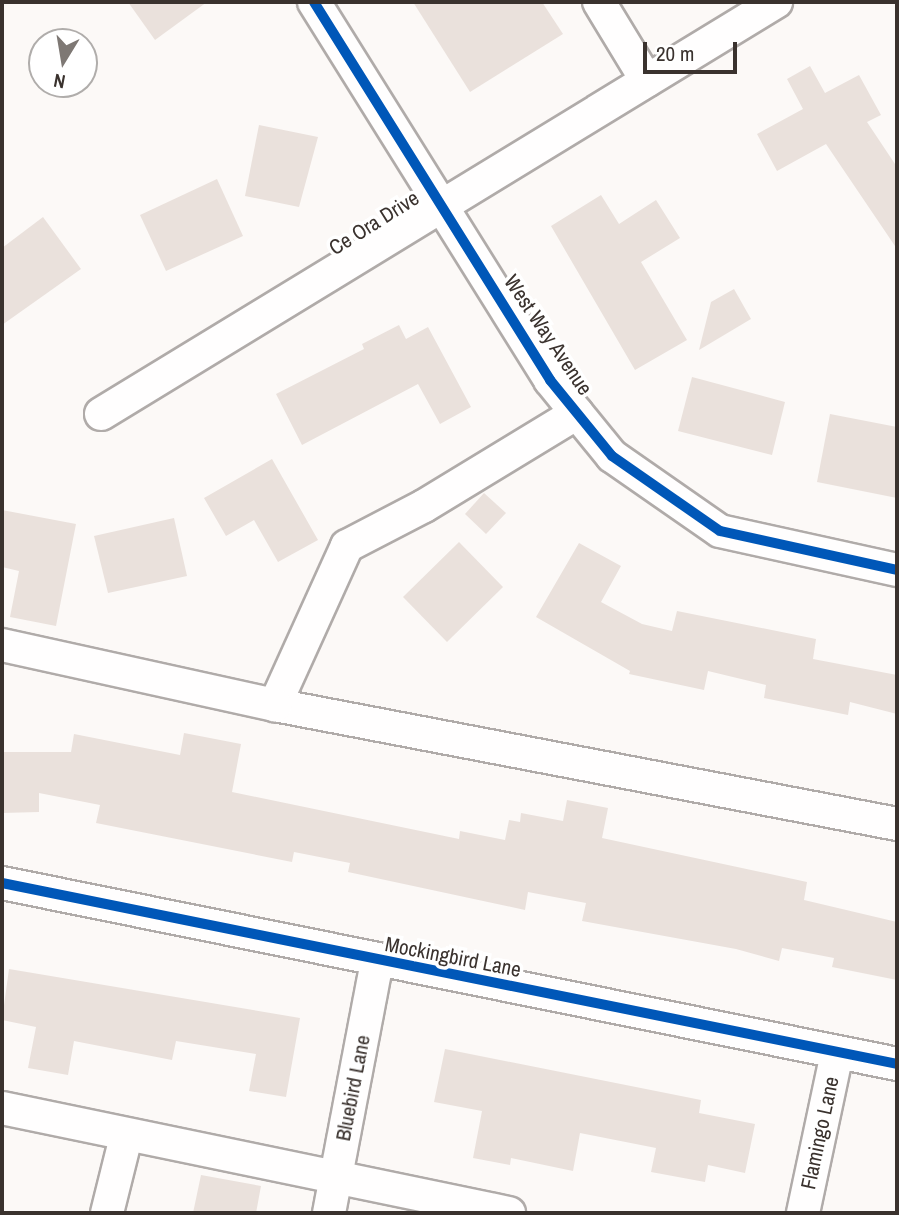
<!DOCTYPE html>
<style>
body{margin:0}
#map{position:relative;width:899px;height:1215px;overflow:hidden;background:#fcf9f7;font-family:"Archivo Narrow",sans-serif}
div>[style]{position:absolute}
.building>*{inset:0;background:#eae1dc}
.roads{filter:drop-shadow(2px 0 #b0aba9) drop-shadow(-2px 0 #b0aba9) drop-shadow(0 2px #b0aba9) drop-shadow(0 -2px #b0aba9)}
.minor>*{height:32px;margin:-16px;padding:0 16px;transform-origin:16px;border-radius:16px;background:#fffefe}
.cycleway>*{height:10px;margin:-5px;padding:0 5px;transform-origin:5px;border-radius:5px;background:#0057b8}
span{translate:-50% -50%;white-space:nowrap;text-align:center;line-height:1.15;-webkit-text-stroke:7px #fff;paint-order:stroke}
.street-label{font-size:21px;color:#3a322e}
.frame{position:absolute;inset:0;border:4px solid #3a322e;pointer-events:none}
.north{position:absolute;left:28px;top:28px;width:70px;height:70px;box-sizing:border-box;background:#fff;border:2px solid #b0adab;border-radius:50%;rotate:191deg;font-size:19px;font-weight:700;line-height:28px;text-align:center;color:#3a322e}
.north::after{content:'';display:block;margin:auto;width:24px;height:32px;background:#7e7874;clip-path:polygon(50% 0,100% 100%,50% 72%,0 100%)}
.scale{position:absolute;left:643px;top:42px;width:94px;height:32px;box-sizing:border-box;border:4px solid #3a322e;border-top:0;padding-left:9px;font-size:21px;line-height:24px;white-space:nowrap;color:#3a322e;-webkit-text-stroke:5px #fff;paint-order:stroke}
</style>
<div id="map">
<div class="building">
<i style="clip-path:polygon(128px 2px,207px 2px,155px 40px)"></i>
<i style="clip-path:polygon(413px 2px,542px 2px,563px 34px,470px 92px)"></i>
<i style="clip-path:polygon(810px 66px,825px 93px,859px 75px,881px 115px,867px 122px,897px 167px,897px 249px,826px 144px,777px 171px,757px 134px,803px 109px,787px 79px)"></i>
<i style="clip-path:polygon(259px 125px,318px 137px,299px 207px,245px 196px)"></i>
<i style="clip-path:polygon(217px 179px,243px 236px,166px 271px,140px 215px)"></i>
<i style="clip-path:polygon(601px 195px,619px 224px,656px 200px,680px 238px,641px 262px,687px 340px,635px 370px,551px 226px)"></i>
<i style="clip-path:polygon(43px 217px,81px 269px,2px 325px,2px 248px)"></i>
<i style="clip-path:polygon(734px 289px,751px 319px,699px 350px,711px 302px)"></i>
<i style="clip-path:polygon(399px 325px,406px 339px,428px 327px,471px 407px,440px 424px,418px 384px,302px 445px,276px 394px,364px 349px,362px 344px)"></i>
<i style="clip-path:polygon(692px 377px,785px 402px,772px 455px,678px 431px)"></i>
<i style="clip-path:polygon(830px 414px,897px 427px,897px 498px,817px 482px)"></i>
<i style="clip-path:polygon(272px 459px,318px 540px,278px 562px,254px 520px,226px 536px,204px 498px)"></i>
<i style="clip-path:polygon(484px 493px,506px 513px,486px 534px,465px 514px)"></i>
<i style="clip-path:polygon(2px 510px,76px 524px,56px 626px,10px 617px,19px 571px,2px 567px)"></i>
<i style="clip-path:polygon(174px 518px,187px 576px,108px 593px,94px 536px)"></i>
<i style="clip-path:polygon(459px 542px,503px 587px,447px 642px,403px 597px)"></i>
<i style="clip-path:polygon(579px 543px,621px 566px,601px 602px,642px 624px,672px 631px,677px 611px,816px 639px,813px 659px,897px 675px,897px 714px,850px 702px,848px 715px,764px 698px,766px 685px,708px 671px,704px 690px,629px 674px,630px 671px,536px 617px)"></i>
<i style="clip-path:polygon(184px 733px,241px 744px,232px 792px,459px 839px,460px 831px,505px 840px,509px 820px,520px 822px,521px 813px,563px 821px,567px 800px,608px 808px,602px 838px,807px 882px,804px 900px,897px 922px,897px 980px,832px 967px,834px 958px,782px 948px,779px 961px,736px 949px,582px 921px,586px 903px,528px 892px,525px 910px,348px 872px,350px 863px,294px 852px,292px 862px,96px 823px,100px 805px,39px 793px,39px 812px,2px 813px,2px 752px,71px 752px,74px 734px,180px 755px)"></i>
<i style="clip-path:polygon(9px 969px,300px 1018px,286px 1097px,249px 1091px,256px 1054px,176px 1041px,172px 1060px,74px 1041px,68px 1075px,28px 1068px,36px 1027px,2px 1020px)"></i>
<i style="clip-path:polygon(445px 1049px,701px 1100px,699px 1113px,755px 1124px,745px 1173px,708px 1165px,705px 1182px,651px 1172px,656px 1148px,580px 1133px,573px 1171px,511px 1158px,510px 1165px,473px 1158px,482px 1111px,434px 1102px)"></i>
<i style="clip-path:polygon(201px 1175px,261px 1186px,256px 1213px,193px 1213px)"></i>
</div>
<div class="roads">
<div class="minor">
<i style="left:314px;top:2px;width:446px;rotate:58deg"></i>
<i style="left:550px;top:380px;width:98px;rotate:50.8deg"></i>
<i style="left:612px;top:456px;width:131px;rotate:34.8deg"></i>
<i style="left:720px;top:531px;width:181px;rotate:12.4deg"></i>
<i style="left:599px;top:2px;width:92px;rotate:58.7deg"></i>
<i style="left:577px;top:413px;width:179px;rotate:148.7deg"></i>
<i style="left:424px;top:506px;width:87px;rotate:152.5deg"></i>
<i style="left:347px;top:546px;width:175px;rotate:114.4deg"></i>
<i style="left:275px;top:705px;width:633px;rotate:10.83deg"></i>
<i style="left:101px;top:414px;width:791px;rotate:-31.4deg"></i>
<i style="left:2px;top:645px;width:280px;rotate:12.4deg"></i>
<i style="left:2px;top:883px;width:913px;rotate:11.43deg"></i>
<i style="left:2px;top:1108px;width:518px;rotate:11.7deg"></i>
<i style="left:107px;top:1213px;width:78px;rotate:-76deg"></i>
<i style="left:329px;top:1213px;width:256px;rotate:-79.2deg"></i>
<i style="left:803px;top:1213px;width:164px;rotate:-78deg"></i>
</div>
</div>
<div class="cycleway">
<i style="left:314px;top:2px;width:446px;rotate:58deg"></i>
<i style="left:550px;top:380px;width:98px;rotate:50.8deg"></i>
<i style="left:612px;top:456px;width:131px;rotate:34.8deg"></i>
<i style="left:720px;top:531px;width:181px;rotate:12.4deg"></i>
<i style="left:2px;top:883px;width:913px;rotate:11.43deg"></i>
</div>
<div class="street-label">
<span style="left:374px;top:223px;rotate:-32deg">Ce Ora Drive</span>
<span style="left:548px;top:335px;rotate:56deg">West Way Avenue</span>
<span style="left:453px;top:957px;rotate:11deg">Mockingbird Lane</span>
<span style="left:353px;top:1088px;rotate:-79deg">Bluebird Lane</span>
<span style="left:820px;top:1133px;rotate:-78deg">Flamingo Lane</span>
</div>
<div class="frame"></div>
<div class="north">N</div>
<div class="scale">20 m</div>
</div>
